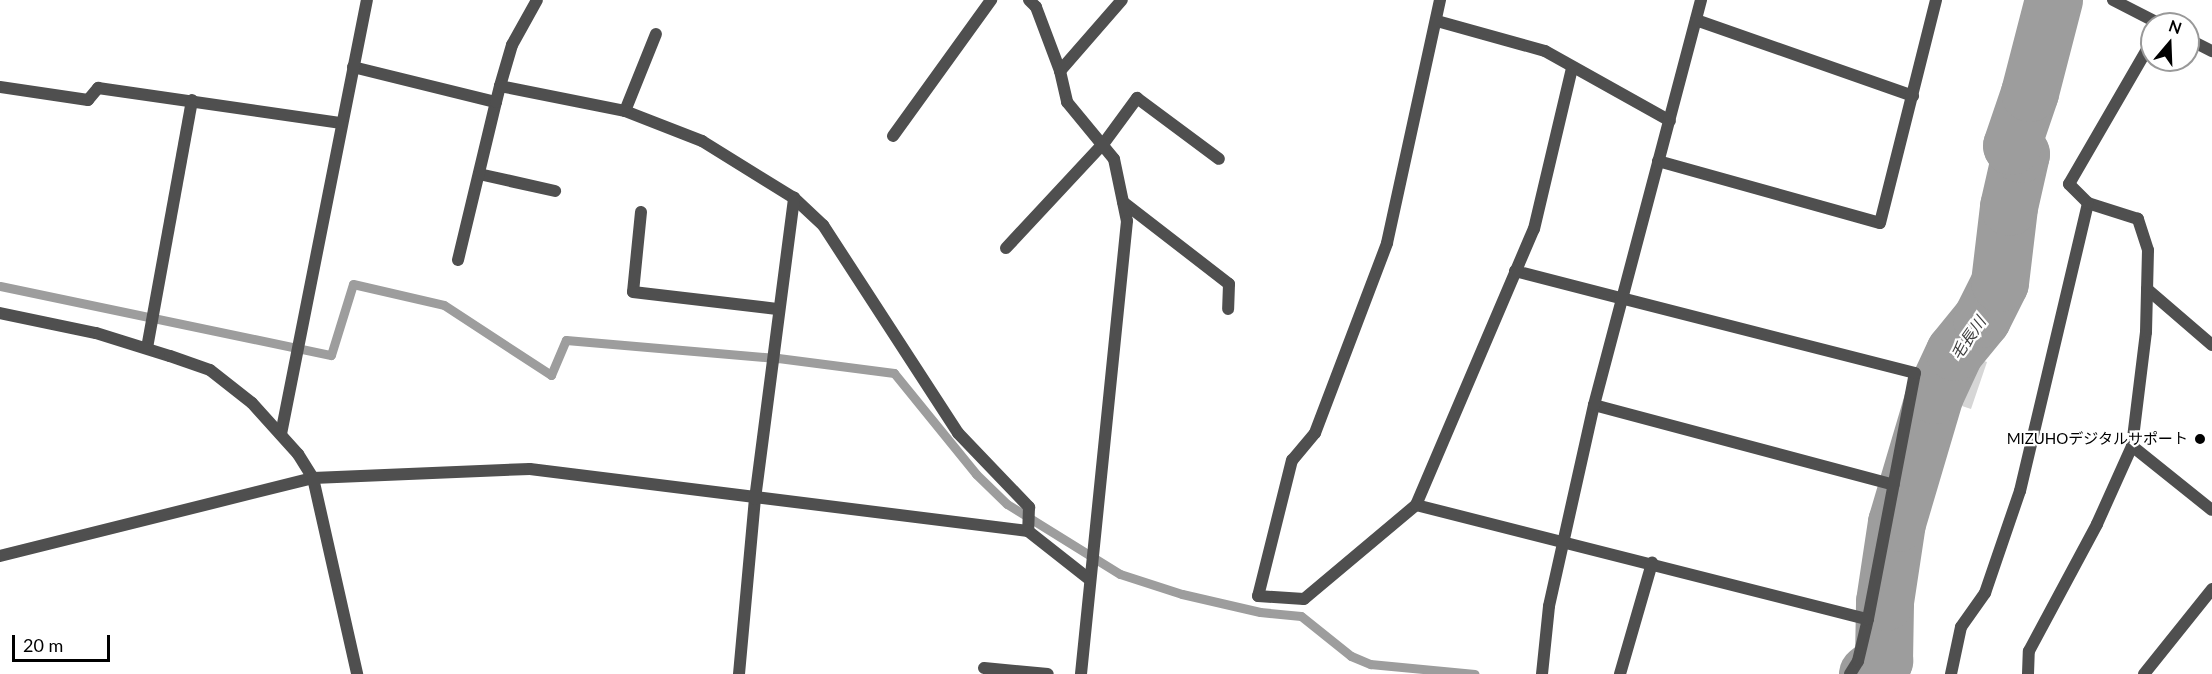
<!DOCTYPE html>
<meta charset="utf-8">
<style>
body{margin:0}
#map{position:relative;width:2212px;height:674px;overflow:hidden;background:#fff;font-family:Lato,"Noto Sans JP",sans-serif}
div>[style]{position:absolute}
.green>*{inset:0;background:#d6d6d6}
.stream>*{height:9px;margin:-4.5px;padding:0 4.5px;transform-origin:4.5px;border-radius:4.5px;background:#9d9d9d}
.river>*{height:58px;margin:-29px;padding:0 29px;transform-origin:29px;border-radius:29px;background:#9d9d9d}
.service>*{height:12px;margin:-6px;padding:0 6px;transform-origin:6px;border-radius:6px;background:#4f4f4f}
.minor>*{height:12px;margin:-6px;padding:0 6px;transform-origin:6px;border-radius:6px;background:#4f4f4f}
.tertiary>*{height:12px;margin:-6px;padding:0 6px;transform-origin:6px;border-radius:6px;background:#4f4f4f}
.dots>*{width:16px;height:16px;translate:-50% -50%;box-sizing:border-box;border:3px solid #fff;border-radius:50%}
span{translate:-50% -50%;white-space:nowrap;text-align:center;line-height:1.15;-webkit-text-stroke:4.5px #fff;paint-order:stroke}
.poi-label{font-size:15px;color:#000}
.right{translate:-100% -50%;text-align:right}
.water-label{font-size:16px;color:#3e3e3e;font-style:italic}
.north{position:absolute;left:2140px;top:12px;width:60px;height:60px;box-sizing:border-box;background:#fff;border:2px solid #999;border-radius:50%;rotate:19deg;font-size:16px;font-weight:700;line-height:24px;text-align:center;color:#000}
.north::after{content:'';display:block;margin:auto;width:21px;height:27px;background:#000;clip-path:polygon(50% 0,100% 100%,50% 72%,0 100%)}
.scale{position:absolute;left:12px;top:635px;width:98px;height:27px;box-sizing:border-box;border:3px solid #000;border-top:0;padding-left:8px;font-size:18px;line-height:21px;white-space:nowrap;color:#000;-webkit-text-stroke:4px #fff;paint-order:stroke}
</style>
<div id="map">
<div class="green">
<i style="clip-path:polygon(1966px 355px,1987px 362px,1971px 409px,1944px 400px)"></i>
</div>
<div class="stream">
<i style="left:0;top:286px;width:338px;rotate:11.8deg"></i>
<i style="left:331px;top:355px;width:74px;rotate:-72.8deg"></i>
<i style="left:353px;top:284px;width:93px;rotate:13deg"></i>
<i style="left:444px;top:305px;width:128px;rotate:33.2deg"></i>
<i style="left:551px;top:375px;width:38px;rotate:-67deg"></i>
<i style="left:566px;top:340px;width:213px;rotate:4.9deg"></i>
<i style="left:778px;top:358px;width:117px;rotate:7.4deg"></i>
<i style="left:894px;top:373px;width:130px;rotate:50.9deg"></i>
<i style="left:976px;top:474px;width:43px;rotate:44.1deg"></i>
<i style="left:1007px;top:504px;width:133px;rotate:31.8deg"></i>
<i style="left:1120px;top:574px;width:65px;rotate:17.9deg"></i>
<i style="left:1182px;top:594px;width:80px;rotate:13deg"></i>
<i style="left:1260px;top:612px;width:41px;rotate:5.6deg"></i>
<i style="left:1301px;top:616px;width:64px;rotate:38.7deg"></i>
<i style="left:1351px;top:656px;width:21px;rotate:23deg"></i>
<i style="left:1370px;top:664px;width:105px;rotate:5.4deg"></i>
</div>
<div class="river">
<i style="left:1868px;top:674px;width:21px;rotate:-39deg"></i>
<i style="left:1884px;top:661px;width:59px;rotate:-89deg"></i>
<i style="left:1885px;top:602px;width:80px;rotate:-81.4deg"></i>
<i style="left:1897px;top:523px;width:134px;rotate:-73.5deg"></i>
<i style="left:1935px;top:395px;width:47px;rotate:-65.1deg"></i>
<i style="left:1955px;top:352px;width:43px;rotate:-50.7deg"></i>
<i style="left:1982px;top:319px;width:40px;rotate:-63.4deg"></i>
<i style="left:2000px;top:283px;width:77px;rotate:-83.2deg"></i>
<i style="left:2009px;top:207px;width:54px;rotate:-77.2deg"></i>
<i style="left:2021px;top:154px;width:12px;rotate:-138deg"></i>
<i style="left:2012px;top:146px;width:56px;rotate:-71.2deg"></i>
<i style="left:2030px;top:93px;width:96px;rotate:-75.5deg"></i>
</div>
<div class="service">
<i style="left:1696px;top:20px;width:230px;rotate:19.3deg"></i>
<i style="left:500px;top:86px;width:43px;rotate:-73.7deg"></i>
<i style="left:512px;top:45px;width:51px;rotate:-60.9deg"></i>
<i style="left:0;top:87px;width:89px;rotate:8.4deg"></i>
<i style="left:88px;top:100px;width:16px;rotate:-50deg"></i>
<i style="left:98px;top:88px;width:246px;rotate:8.2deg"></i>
<i style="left:625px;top:111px;width:83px;rotate:-68.1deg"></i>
<i style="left:893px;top:136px;width:168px;rotate:-54.2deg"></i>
<i style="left:479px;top:174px;width:78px;rotate:12.6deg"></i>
<i style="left:1123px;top:202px;width:134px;rotate:37.7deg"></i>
<i style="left:1229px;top:284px;width:25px;rotate:92deg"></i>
<i style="left:641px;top:212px;width:80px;rotate:95.7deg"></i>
<i style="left:633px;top:292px;width:145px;rotate:6.7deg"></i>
<i style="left:1006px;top:248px;width:144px;rotate:-47deg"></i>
<i style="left:1104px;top:143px;width:56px;rotate:-53.7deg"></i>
<i style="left:1137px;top:98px;width:102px;rotate:36.6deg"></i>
<i style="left:458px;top:260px;width:163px;rotate:-76.5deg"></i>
<i style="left:1515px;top:271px;width:108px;rotate:14.4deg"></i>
<i style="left:2147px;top:289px;width:86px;rotate:40.7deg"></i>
<i style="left:147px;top:348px;width:252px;rotate:-79.7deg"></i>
<i style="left:1315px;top:433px;width:35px;rotate:130deg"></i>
<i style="left:1292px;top:460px;width:140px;rotate:104deg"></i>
<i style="left:1258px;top:596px;width:46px;rotate:3.7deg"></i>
<i style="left:1304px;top:599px;width:146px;rotate:-40deg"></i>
<i style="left:1416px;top:505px;width:300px;rotate:-66.9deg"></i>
<i style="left:1534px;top:229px;width:165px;rotate:-76.7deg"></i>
<i style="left:2132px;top:446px;width:102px;rotate:38.7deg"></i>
<i style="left:984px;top:668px;width:64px;rotate:5.4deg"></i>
<i style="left:1620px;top:674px;width:116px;rotate:-73.9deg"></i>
<i style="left:1850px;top:674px;width:15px;rotate:-58deg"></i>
<i style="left:1858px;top:661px;width:43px;rotate:-76.6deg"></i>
<i style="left:2144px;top:674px;width:109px;rotate:-51.3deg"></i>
</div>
<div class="minor">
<i style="left:1029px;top:0;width:10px;rotate:45deg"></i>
<i style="left:1036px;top:7px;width:68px;rotate:69.4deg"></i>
<i style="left:1060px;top:71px;width:32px;rotate:77deg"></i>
<i style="left:1067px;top:102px;width:74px;rotate:50.5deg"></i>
<i style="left:1114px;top:159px;width:63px;rotate:78.2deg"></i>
<i style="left:1127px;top:221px;width:455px;rotate:95.8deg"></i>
<i style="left:2113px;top:0;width:53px;rotate:27.1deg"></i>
<i style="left:1437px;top:21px;width:112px;rotate:15.5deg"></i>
<i style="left:1545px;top:51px;width:143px;rotate:29.2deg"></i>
<i style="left:2188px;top:39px;width:27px;rotate:27deg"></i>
<i style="left:353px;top:67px;width:147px;rotate:13.8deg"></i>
<i style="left:496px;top:102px;width:16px;rotate:-76deg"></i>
<i style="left:500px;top:86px;width:127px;rotate:11.3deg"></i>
<i style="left:625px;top:111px;width:83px;rotate:21.3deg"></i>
<i style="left:702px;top:141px;width:108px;rotate:31.8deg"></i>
<i style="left:794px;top:198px;width:40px;rotate:43deg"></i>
<i style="left:823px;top:225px;width:248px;rotate:57deg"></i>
<i style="left:958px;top:433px;width:103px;rotate:46.2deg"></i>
<i style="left:1029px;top:507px;width:24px;rotate:92deg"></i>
<i style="left:1060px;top:71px;width:94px;rotate:-48.9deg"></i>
<i style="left:1658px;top:161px;width:230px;rotate:15.6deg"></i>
<i style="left:1880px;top:223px;width:230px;rotate:-75.9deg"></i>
<i style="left:1594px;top:405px;width:310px;rotate:14.9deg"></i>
<i style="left:1315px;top:433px;width:203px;rotate:-69.2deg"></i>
<i style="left:1387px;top:243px;width:249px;rotate:-77.7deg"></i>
<i style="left:281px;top:434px;width:442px;rotate:-78.8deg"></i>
<i style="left:1416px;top:505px;width:466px;rotate:14.2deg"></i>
<i style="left:1868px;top:619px;width:250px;rotate:-79.2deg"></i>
<i style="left:1915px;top:373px;width:304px;rotate:-165.7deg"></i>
<i style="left:0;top:556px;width:323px;rotate:-14deg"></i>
<i style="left:313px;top:478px;width:217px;rotate:-2.4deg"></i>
<i style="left:530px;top:469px;width:502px;rotate:7.1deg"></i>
<i style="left:1028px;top:531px;width:78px;rotate:38.2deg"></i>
<i style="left:739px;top:674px;width:176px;rotate:-84.8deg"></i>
<i style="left:755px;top:499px;width:304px;rotate:-82.6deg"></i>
<i style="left:1542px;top:674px;width:68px;rotate:-84.1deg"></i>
<i style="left:1549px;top:606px;width:206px;rotate:-77.4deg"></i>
<i style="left:1594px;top:405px;width:419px;rotate:-75.2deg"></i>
<i style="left:1951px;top:674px;width:48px;rotate:-78deg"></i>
<i style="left:1961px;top:627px;width:42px;rotate:-54.8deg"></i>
<i style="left:1985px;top:593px;width:108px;rotate:-71.1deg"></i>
<i style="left:2020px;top:491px;width:296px;rotate:-76.7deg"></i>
<i style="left:2028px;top:674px;width:23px;rotate:-88deg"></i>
<i style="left:2029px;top:651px;width:144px;rotate:-61.8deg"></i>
<i style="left:2097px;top:524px;width:85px;rotate:-65.8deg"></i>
<i style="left:2132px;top:446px;width:115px;rotate:-83deg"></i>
<i style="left:2146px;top:332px;width:82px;rotate:-88.6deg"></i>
<i style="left:2148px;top:250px;width:33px;rotate:-108deg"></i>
<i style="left:2138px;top:219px;width:52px;rotate:-162.3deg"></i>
<i style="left:2088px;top:203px;width:27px;rotate:-135deg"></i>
<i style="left:2069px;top:184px;width:165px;rotate:-59.9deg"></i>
</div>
<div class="tertiary">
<i style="left:0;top:313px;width:98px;rotate:11.8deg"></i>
<i style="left:96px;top:333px;width:77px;rotate:17.3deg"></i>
<i style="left:170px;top:356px;width:42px;rotate:19.3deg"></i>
<i style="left:210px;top:370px;width:53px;rotate:38.2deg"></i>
<i style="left:252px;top:403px;width:69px;rotate:48deg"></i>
<i style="left:298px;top:454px;width:28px;rotate:58deg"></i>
<i style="left:313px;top:478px;width:201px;rotate:77.3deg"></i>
</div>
<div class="dots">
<i style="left:2200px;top:439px;background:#000"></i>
</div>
<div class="poi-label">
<span class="right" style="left:2188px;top:439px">MIZUHOデジタルサポート</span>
</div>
<div class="water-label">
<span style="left:1968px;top:338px;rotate:-55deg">毛長川</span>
</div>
<div class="north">N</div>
<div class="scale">20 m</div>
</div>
